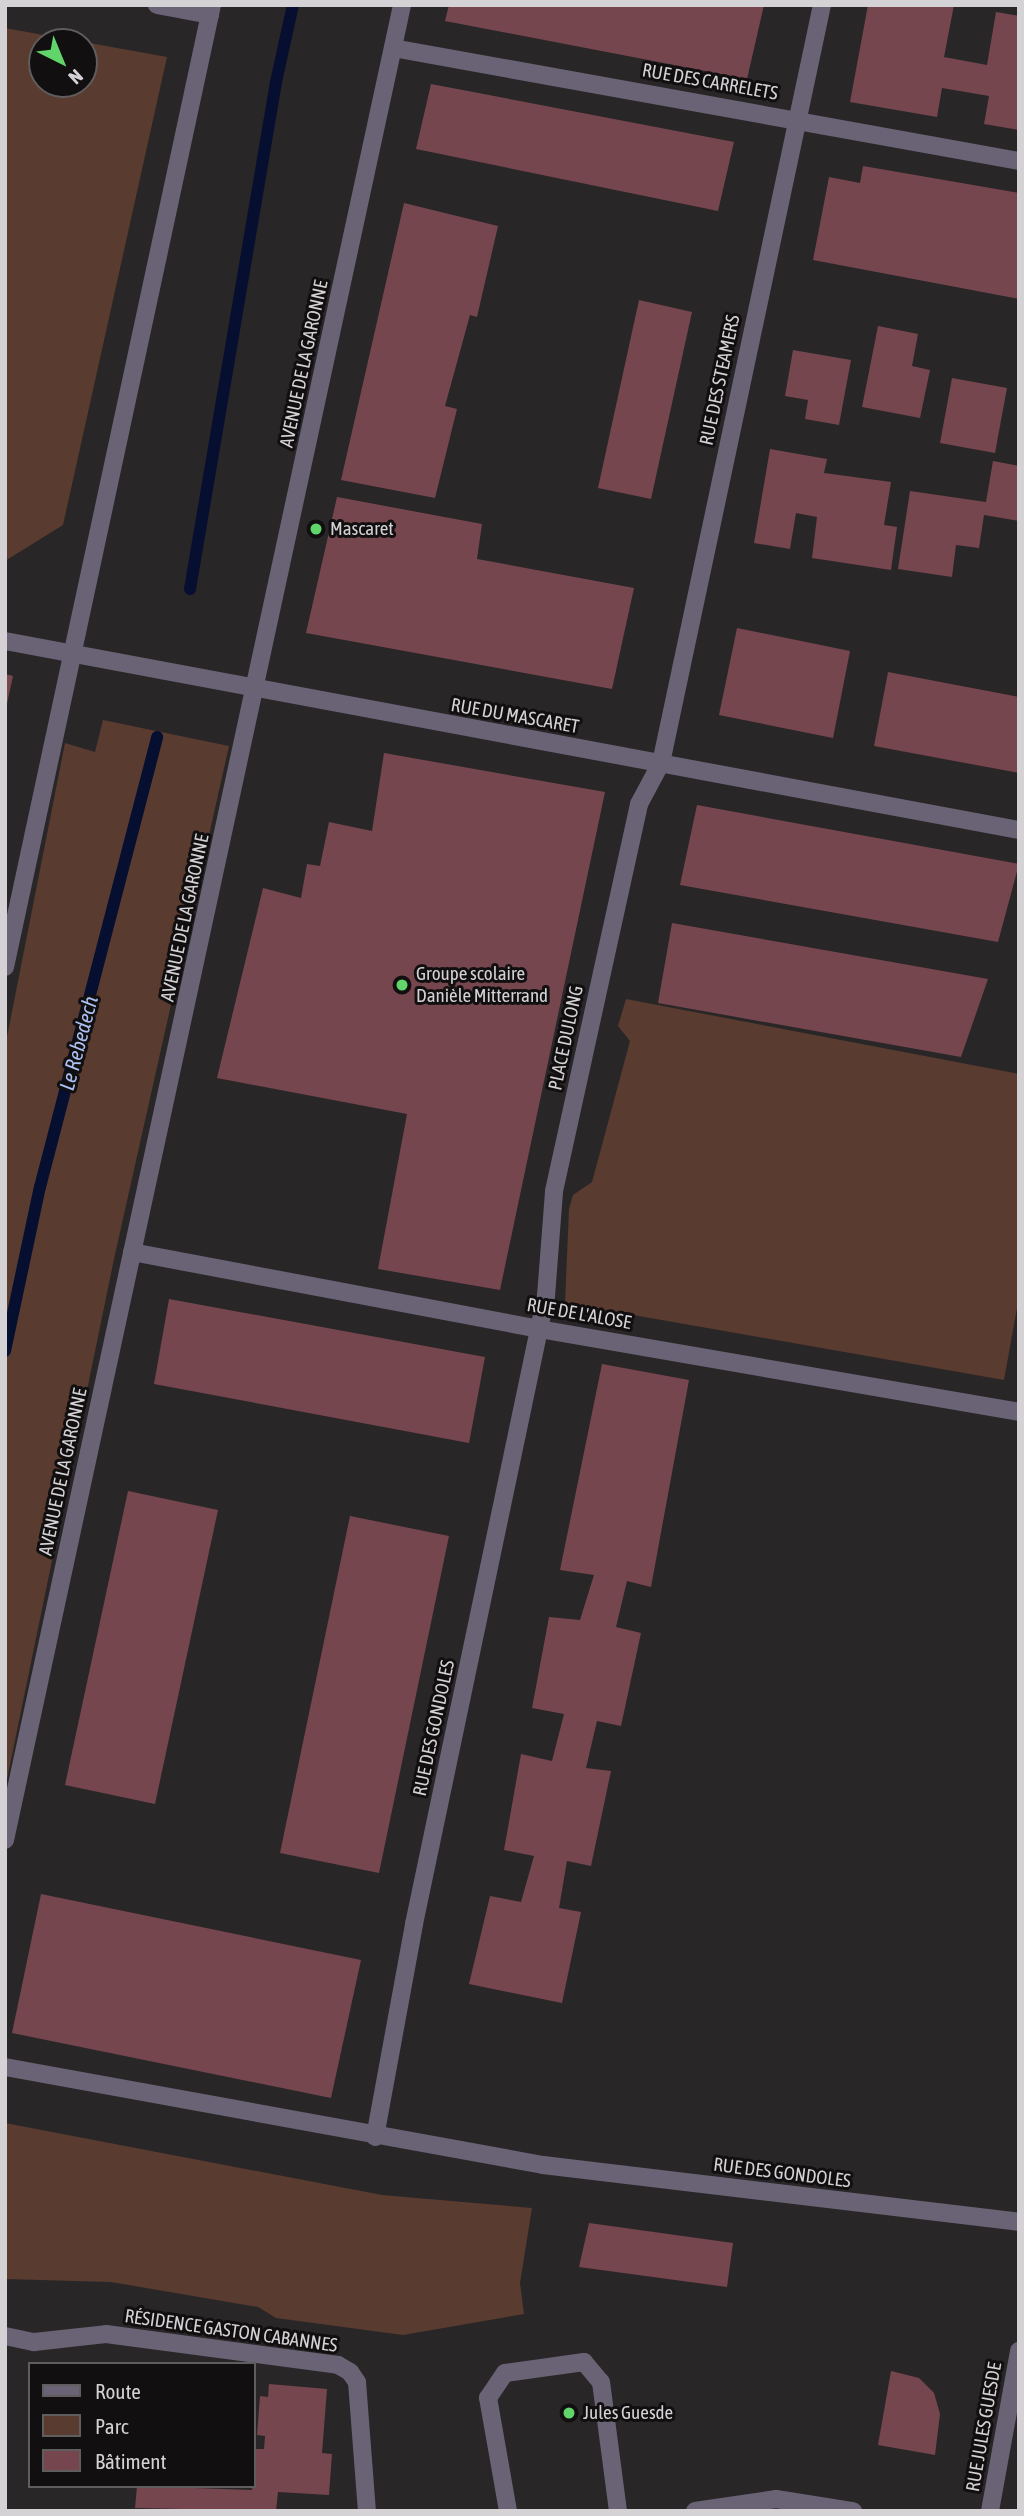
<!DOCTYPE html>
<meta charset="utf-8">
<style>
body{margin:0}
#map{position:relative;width:1024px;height:2516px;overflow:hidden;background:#292628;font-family:"Asap Condensed",sans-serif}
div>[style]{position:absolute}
.green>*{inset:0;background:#593b2f}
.stream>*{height:12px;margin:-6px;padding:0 6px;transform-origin:6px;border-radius:6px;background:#070f30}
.building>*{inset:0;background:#76464e}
.minor>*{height:18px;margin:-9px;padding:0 9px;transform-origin:9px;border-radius:9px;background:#696375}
.dots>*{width:19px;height:19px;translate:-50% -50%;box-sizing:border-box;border:4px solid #110f10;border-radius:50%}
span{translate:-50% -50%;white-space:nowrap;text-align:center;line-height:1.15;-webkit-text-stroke:6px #110f10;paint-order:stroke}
.street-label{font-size:19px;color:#d4d2d4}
.poi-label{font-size:19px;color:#d4d2d4}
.left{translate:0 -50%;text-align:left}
.water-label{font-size:21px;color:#acc0f3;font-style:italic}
.frame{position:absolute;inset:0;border:7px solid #d4d2d4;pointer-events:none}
.legend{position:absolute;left:28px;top:2362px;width:228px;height:126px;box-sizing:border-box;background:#110f10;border:2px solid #5f5d5e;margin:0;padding:9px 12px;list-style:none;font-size:21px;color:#d4d2d4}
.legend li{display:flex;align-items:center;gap:14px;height:35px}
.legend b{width:35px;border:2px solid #5f5d5e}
.north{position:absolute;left:28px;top:28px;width:70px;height:70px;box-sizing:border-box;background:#110f10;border:2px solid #5f5d5e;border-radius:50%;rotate:137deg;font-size:19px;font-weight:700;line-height:28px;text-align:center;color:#d4d2d4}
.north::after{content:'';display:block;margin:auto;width:24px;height:32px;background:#61d46a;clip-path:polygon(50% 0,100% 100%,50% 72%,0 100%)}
</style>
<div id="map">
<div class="green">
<i style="clip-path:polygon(5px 28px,82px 42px,42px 42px,42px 84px,84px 84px,84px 42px,167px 57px,63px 525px,5px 561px)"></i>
<i style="clip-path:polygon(103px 720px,229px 746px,114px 1259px,5px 1789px,5px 1047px,65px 743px,95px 752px)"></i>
<i style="clip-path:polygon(626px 999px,1019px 1074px,1019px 1297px,1004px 1380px,565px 1303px,569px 1209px,573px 1195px,592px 1182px,630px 1041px,618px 1026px)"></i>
<i style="clip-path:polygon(5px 2123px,382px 2195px,532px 2208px,520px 2283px,524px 2314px,403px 2335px,276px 2318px,258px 2307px,111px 2282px,5px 2279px)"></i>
</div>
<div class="stream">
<i style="left:190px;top:589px;width:514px;rotate:-80.37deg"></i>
<i style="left:276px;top:82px;width:79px;rotate:-77.6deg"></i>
<i style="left:5px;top:1351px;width:168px;rotate:-78deg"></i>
<i style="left:40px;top:1187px;width:465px;rotate:-75.4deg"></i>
</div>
<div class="building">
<i style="clip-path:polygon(449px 5px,764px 5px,747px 79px,445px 21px)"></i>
<i style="clip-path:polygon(868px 5px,954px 5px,944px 57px,987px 65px,996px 12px,1019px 16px,1019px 130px,984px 124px,989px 96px,942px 88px,937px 117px,850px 102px)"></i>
<i style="clip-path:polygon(431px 84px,734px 142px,718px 211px,416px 149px)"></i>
<i style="clip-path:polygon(863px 166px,1019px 193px,1019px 299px,813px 260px,829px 177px,860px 183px)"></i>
<i style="clip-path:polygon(404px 203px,498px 226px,477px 317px,470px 315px,445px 406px,457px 409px,435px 498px,341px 480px)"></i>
<i style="clip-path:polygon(639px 300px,692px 312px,651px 499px,598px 488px)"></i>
<i style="clip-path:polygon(878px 326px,918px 334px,912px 366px,930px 370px,920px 418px,862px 407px)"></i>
<i style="clip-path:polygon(793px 350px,851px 360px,839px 425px,805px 419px,808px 400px,785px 396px)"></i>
<i style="clip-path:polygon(952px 378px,1007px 388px,995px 453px,940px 443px)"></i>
<i style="clip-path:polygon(770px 449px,827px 459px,824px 473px,891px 482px,884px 525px,897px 527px,891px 570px,812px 558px,817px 517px,796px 513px,790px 549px,754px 543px)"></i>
<i style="clip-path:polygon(993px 461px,1019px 466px,1019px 521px,984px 515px,979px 548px,956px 545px,952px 577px,898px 569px,910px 491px,986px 502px)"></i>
<i style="clip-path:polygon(337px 497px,482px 524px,477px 559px,634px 588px,612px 689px,306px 633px)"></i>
<i style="clip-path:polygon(737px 628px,850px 651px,833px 738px,719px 715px)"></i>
<i style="clip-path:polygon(888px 672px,1019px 697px,1019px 773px,874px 746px)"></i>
<i style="clip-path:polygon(5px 674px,13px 676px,6px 708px,5px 708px)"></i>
<i style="clip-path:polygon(384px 753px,605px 792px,500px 1290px,378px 1269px,407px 1114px,217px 1078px,263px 888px,301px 898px,307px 864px,320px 866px,329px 822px,372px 831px)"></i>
<i style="clip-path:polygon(697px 805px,1019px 864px,998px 942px,680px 885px)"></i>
<i style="clip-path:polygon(672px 923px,988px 979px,961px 1057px,658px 1003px)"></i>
<i style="clip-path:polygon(169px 1299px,485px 1357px,469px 1443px,154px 1384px)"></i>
<i style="clip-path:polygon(602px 1364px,689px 1380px,651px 1587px,627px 1581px,616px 1627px,641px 1633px,621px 1726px,597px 1721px,586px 1768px,611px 1771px,591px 1866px,567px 1861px,559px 1908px,581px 1912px,562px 2003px,469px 1984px,490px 1896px,521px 1902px,534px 1856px,504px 1850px,521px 1754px,552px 1761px,564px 1714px,532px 1708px,549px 1617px,580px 1620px,594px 1575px,560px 1570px)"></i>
<i style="clip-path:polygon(128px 1491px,218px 1510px,155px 1804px,65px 1785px)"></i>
<i style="clip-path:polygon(350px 1516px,449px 1536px,379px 1873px,280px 1853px)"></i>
<i style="clip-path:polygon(41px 1894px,361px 1960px,331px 2098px,12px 2033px)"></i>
<i style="clip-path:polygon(589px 2223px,733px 2243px,727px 2287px,579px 2267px)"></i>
<i style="clip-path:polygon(891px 2371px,919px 2378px,934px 2393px,940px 2414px,935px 2455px,878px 2445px)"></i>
<i style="clip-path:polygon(269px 2384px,327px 2389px,322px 2453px,332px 2454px,329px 2495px,278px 2492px,276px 2511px,135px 2508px,137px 2486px,252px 2490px,255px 2449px,264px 2449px,265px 2436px,257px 2435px,260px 2396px,268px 2397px)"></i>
</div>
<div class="minor">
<i style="left:157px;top:5px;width:54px;rotate:10.7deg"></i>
<i style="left:393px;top:48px;width:636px;rotate:10.23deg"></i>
<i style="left:5px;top:641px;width:1031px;rotate:10.56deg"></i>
<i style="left:5px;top:967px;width:984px;rotate:-77.86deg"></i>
<i style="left:132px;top:1252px;width:414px;rotate:10.7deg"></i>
<i style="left:539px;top:1329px;width:487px;rotate:9.8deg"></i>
<i style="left:5px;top:1840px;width:1877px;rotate:-77.79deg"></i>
<i style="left:5px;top:2067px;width:547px;rotate:10.32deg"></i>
<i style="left:543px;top:2165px;width:479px;rotate:6.8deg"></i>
<i style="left:375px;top:2137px;width:217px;rotate:-79.6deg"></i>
<i style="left:414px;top:1924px;width:642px;rotate:-78.13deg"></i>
<i style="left:546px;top:1296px;width:105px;rotate:-85.6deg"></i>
<i style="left:554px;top:1191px;width:396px;rotate:-77.6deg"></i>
<i style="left:639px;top:804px;width:47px;rotate:-61.8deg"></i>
<i style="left:661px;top:763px;width:775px;rotate:-78.01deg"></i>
<i style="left:5px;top:2336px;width:30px;rotate:12deg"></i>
<i style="left:34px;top:2342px;width:72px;rotate:-6.3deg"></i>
<i style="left:106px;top:2334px;width:234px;rotate:7.6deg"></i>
<i style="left:338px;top:2365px;width:14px;rotate:30deg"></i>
<i style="left:350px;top:2372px;width:12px;rotate:55deg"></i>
<i style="left:357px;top:2382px;width:129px;rotate:85.6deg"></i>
<i style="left:508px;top:2511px;width:115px;rotate:-100deg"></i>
<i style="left:488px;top:2398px;width:30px;rotate:-56deg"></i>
<i style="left:505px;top:2373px;width:80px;rotate:-7.9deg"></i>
<i style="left:584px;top:2362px;width:26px;rotate:50deg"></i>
<i style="left:601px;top:2382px;width:130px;rotate:82.5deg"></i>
<i style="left:695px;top:2511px;width:82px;rotate:-8.4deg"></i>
<i style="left:776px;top:2499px;width:78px;rotate:8.9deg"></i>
<i style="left:990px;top:2511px;width:163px;rotate:-79.7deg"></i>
</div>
<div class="dots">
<i style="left:316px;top:529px;background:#61d46a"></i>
<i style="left:402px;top:985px;background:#61d46a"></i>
<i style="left:569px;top:2413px;background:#61d46a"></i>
</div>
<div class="street-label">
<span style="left:710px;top:82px;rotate:10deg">RUE DES CARRELETS</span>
<span style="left:304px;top:364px;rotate:-78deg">AVENUE DE LA GARONNE</span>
<span style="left:720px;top:380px;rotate:-78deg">RUE DES STEAMERS</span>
<span style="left:515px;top:716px;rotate:10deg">RUE DU MASCARET</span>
<span style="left:185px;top:918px;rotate:-78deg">AVENUE DE LA GARONNE</span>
<span style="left:566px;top:1038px;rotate:-78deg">PLACE DULONG</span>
<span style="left:579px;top:1314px;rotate:10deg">RUE DE L'ALOSE</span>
<span style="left:63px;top:1472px;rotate:-78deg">AVENUE DE LA GARONNE</span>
<span style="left:434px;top:1728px;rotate:-78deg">RUE DES GONDOLES</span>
<span style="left:782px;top:2173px;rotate:7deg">RUE DES GONDOLES</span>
<span style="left:231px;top:2331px;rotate:8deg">RÉSIDENCE GASTON CABANNES</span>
<span style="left:984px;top:2427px;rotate:-80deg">RUE JULES GUESDE</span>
</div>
<div class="poi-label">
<span class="left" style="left:330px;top:529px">Mascaret</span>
<span class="left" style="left:416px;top:985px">Groupe scolaire<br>Danièle Mitterrand</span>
<span class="left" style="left:583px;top:2413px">Jules Guesde</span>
</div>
<div class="water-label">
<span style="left:78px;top:1043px;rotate:-75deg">Le Rebedech</span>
</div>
<div class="frame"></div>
<ul class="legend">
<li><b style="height:9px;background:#696375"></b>Route</li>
<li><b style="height:19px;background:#593b2f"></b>Parc</li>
<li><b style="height:19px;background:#76464e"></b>Bâtiment</li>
</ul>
<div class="north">N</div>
</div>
